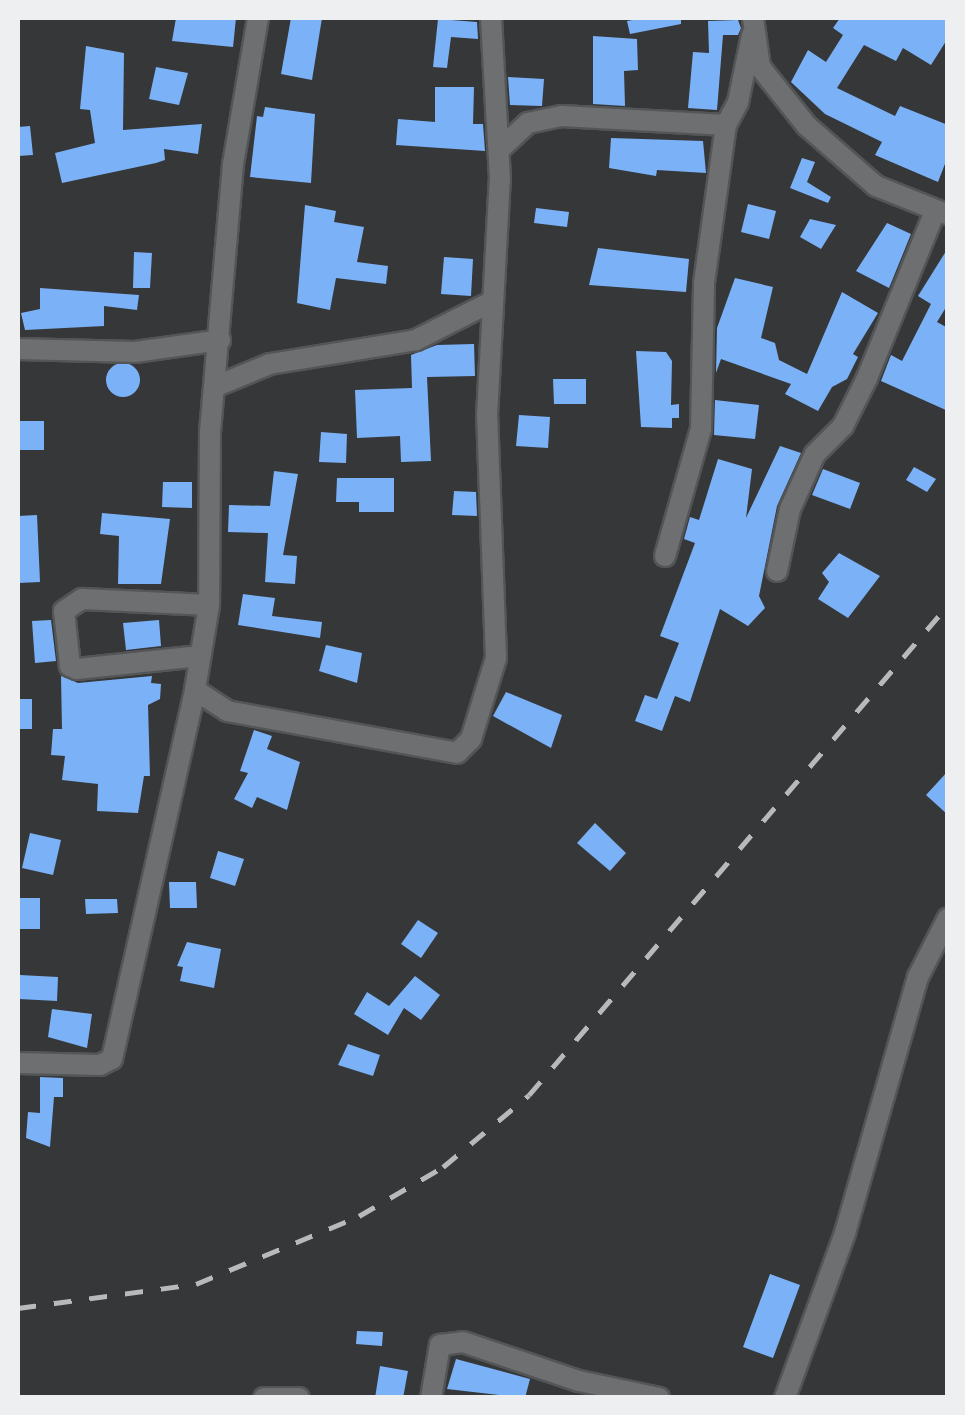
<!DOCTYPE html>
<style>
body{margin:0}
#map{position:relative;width:965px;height:1415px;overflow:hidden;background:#363739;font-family:"Exo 2",sans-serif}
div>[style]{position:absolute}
.building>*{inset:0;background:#7bb2f7}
.round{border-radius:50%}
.roads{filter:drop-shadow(2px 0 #535557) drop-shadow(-2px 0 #535557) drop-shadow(0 2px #535557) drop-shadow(0 -2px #535557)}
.street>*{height:20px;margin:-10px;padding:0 10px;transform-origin:10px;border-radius:10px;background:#6d6f71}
.rail>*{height:5px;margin-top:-2.5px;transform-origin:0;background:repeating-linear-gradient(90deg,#b8b9bb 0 18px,transparent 0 36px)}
span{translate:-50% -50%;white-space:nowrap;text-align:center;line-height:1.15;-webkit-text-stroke:10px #2c2d2f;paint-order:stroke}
.frame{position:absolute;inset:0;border:20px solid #eeeff1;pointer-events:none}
</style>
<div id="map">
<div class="building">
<i style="clip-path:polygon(176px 18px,236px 18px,233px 47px,172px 41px)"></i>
<i style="clip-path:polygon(291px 18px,322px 18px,312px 80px,281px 74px)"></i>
<i style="clip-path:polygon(644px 18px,681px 18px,681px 24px,630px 34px,627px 21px)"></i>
<i style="clip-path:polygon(840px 18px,948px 18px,948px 38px,931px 65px,903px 48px,896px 61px,864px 45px,837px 88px,895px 116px,900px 106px,948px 125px,948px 156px,938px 182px,875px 155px,882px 142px,825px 114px,791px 82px,808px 50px,826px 62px,843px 35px,833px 28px)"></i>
<i style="clip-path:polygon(438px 19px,477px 22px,478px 39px,451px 37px,447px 68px,433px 67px)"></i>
<i style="clip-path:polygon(708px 21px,738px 20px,741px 28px,738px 35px,723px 35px,717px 110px,688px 108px,693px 52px,709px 53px)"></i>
<i style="clip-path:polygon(593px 36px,637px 39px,638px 70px,624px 71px,625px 106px,593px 104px)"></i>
<i style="clip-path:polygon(86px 46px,124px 53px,123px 130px,202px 124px,198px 154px,164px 149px,165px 160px,156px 163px,62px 183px,55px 153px,95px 143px,90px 110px,80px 109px)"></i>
<i style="clip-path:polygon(156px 67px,188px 73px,179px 105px,149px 99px)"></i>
<i style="clip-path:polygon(508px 77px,544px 79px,542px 106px,510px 105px)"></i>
<i style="clip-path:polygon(435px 87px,474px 87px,473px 124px,483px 124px,485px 151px,396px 145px,398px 119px,435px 122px)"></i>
<i style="clip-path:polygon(265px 107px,315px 114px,311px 183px,250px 177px,257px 116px,263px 117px)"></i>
<i style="clip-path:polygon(30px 126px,33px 155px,18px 156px,18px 127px)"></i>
<i style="clip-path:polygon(611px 138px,703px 141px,706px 173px,657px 170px,656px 176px,609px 168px)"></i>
<i style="clip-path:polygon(802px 158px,815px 162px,807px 182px,831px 197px,828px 203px,790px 188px)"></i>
<i style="clip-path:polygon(748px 204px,776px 211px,769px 239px,741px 232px)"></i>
<i style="clip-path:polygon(305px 205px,336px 211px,334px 222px,364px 227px,357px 262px,388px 266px,386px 284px,336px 278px,330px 310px,297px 303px)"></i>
<i style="clip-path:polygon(536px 208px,569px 212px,567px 227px,534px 223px)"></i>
<i style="clip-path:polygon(810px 219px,836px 225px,821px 249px,800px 237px)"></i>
<i style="clip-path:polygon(887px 223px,911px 234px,889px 288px,856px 271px)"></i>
<i style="clip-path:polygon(598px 248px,689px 259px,686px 292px,589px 285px)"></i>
<i style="clip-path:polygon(948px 248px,948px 304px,937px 322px,948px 328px,948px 411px,881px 381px,891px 355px,902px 361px,931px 304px,918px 296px)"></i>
<i style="clip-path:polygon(134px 252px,152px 253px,150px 288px,133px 288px)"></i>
<i style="clip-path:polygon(444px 257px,473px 259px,471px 296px,441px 294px)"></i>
<i style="clip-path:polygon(735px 278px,773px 287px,761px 338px,775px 343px,779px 360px,807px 374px,842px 292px,878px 313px,853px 354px,858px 357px,847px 379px,832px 387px,818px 411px,785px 394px,791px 384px,721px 359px,716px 373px,717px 328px)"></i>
<i style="clip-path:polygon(40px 288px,139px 295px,137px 310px,104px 306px,104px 326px,25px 330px,21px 313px,40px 309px)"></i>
<i style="clip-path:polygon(474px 344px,475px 376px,427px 377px,431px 461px,401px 462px,400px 436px,357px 438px,355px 390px,412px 388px,411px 355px,437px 345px)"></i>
<i style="clip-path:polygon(636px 351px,666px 352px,672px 361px,671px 405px,679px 404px,679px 418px,672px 418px,672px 428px,641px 427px)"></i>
<i class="round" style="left:106px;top:363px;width:34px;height:34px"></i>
<i style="clip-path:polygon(553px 379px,586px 379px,586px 404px,554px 404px)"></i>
<i style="clip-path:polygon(715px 400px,759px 405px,755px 439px,714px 435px)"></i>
<i style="clip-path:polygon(519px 415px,550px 417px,548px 448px,516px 446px)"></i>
<i style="clip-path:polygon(19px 421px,44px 421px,44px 450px,20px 450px)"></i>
<i style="clip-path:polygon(321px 432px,347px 434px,346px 463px,319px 462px)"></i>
<i style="clip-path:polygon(780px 446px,801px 453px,777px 506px,759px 596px,765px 608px,748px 626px,720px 609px,690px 702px,675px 696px,662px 731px,635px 721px,645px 695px,657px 699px,679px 643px,660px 636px,695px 543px,684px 539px,690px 517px,699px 520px,718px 459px,752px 469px,746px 518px)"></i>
<i style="clip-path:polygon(914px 467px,936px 479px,927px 492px,906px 480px)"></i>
<i style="clip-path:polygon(823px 469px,860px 483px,850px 509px,812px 495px)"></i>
<i style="clip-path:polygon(274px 471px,298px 474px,283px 555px,297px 556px,295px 584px,265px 582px,268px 533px,228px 532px,229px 505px,270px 506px)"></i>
<i style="clip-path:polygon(337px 478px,394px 478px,394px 512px,359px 512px,359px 502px,336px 502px)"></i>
<i style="clip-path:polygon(163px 482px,192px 482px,192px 508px,162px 507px)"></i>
<i style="clip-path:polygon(454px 491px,476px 492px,477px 516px,452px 515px)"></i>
<i style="clip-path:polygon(102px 513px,170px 519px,161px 584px,118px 584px,119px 536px,100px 534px)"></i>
<i style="clip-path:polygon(37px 515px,40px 582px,18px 583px,18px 516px)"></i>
<i style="clip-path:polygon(839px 553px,880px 576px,848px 618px,818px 599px,829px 582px,822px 573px)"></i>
<i style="clip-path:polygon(243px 594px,275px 598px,272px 616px,322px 622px,320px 638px,238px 625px)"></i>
<i style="clip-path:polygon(51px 620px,56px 661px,35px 663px,32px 621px)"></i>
<i style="clip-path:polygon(159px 620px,161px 646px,126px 650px,123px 623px)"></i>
<i style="clip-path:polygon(326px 645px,362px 653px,357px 683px,319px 671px)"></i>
<i style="clip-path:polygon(61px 676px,78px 683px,152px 676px,151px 683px,161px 684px,160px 699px,148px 705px,150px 776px,144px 776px,138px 813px,97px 811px,98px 784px,62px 780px,65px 756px,51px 755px,53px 729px,62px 729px)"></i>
<i style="clip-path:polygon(506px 692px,562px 715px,551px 748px,493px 716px)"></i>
<i style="clip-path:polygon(18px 699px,32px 699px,32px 729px,18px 729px)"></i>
<i style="clip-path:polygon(254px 730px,272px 736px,267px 749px,300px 762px,287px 810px,257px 797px,252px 808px,234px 799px,248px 773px,240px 771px)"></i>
<i style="clip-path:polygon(948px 771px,948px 815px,926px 795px)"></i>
<i style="clip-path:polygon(595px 823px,626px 853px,610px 871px,577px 843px)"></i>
<i style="clip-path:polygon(30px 833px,61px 840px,53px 875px,22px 868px)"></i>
<i style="clip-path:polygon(218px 851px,244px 859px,235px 886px,210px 878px)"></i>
<i style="clip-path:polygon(169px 882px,196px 882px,197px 908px,170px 908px)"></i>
<i style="clip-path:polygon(19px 898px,40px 898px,40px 929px,18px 929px)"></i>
<i style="clip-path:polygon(85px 899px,117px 899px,118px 913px,86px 914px)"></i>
<i style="clip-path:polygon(418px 920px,438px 933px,421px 958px,401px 944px)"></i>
<i style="clip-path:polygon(187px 942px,221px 949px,214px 988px,180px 981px,183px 967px,177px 966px)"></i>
<i style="clip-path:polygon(20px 975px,58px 977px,57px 1001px,19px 999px)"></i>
<i style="clip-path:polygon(415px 976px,440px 995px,421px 1020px,404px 1008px,388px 1035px,354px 1014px,367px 992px,389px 1006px)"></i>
<i style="clip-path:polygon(52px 1009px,92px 1014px,87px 1048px,48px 1037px)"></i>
<i style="clip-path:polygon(348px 1044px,380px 1055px,373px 1076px,338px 1065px)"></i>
<i style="clip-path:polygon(40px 1077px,63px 1078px,63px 1097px,54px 1097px,50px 1147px,26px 1138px,28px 1112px,40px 1113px)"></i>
<i style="clip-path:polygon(770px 1274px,800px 1285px,773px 1358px,743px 1347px)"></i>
<i style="clip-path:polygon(357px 1331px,383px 1332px,382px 1346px,356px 1344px)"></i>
<i style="clip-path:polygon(456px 1359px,530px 1379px,525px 1398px,447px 1389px)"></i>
<i style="clip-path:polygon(380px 1366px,408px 1371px,403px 1398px,375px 1398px)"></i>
</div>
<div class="roads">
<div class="street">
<i style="left:258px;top:18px;width:148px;rotate:99.7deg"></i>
<i style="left:233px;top:164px;width:267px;rotate:94.9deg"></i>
<i style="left:210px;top:430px;width:175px;rotate:90.3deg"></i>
<i style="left:209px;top:605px;width:86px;rotate:99.4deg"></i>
<i style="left:195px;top:690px;width:38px;rotate:33deg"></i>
<i style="left:227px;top:711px;width:234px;rotate:10.3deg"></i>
<i style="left:457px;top:753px;width:20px;rotate:-45deg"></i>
<i style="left:471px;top:739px;width:85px;rotate:-72.8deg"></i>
<i style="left:496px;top:658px;width:242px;rotate:-92.1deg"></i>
<i style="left:487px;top:416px;width:237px;rotate:-86.9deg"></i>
<i style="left:500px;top:179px;width:161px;rotate:-93.2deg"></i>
<i style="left:753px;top:18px;width:49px;rotate:81.9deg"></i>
<i style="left:760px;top:67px;width:75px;rotate:51.5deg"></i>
<i style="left:807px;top:126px;width:91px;rotate:41deg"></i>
<i style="left:876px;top:186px;width:75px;rotate:21.8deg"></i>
<i style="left:499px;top:150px;width:40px;rotate:-43deg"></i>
<i style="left:528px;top:123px;width:34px;rotate:-12deg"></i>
<i style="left:561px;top:116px;width:165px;rotate:3.1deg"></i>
<i style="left:18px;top:349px;width:117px;rotate:1.5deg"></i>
<i style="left:135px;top:352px;width:86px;rotate:-8deg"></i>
<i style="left:219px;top:385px;width:55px;rotate:-22.4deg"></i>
<i style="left:270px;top:364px;width:148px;rotate:-9.3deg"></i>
<i style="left:416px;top:340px;width:86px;rotate:-26.9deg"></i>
<i style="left:665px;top:556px;width:132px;rotate:-74.2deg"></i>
<i style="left:701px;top:429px;width:146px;rotate:-88.8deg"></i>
<i style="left:704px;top:283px;width:160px;rotate:-82.1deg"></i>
<i style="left:726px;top:125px;width:26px;rotate:-62deg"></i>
<i style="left:738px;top:102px;width:68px;rotate:-78.2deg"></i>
<i style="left:777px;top:571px;width:63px;rotate:-78.2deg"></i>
<i style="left:790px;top:509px;width:60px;rotate:-65.6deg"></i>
<i style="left:815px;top:454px;width:40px;rotate:-45deg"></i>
<i style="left:843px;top:426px;width:54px;rotate:-63.4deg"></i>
<i style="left:867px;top:378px;width:180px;rotate:-67.8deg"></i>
<i style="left:200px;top:656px;width:124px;rotate:174deg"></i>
<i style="left:77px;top:669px;width:8px;rotate:-157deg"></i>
<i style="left:70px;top:666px;width:55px;rotate:-96.2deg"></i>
<i style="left:64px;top:611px;width:22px;rotate:-34deg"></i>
<i style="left:82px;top:599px;width:127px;rotate:2.7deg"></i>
<i style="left:18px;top:1063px;width:82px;rotate:1.4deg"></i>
<i style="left:100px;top:1065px;width:13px;rotate:-27deg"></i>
<i style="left:112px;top:1059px;width:378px;rotate:-77.3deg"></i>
<i style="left:264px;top:1398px;width:35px"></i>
<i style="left:431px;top:1398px;width:54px;rotate:-80.4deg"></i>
<i style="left:440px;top:1345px;width:23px;rotate:-7deg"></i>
<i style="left:463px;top:1342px;width:122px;rotate:18.6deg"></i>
<i style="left:579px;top:1381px;width:82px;rotate:12deg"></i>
<i style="left:785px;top:1398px;width:176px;rotate:-70deg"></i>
<i style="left:845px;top:1233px;width:266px;rotate:-74.1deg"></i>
<i style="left:918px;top:977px;width:66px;rotate:-63deg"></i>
</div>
</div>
<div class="rail">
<i style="left:18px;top:1308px;width:180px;rotate:-7.7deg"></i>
<i style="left:196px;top:1284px;width:177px;rotate:-22.6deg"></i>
<i style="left:359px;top:1216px;width:97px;rotate:-30.3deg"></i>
<i style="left:443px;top:1167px;width:112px;rotate:-39.9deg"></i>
<i style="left:529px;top:1095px;width:645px;rotate:-49.47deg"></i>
</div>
<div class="frame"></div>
</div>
